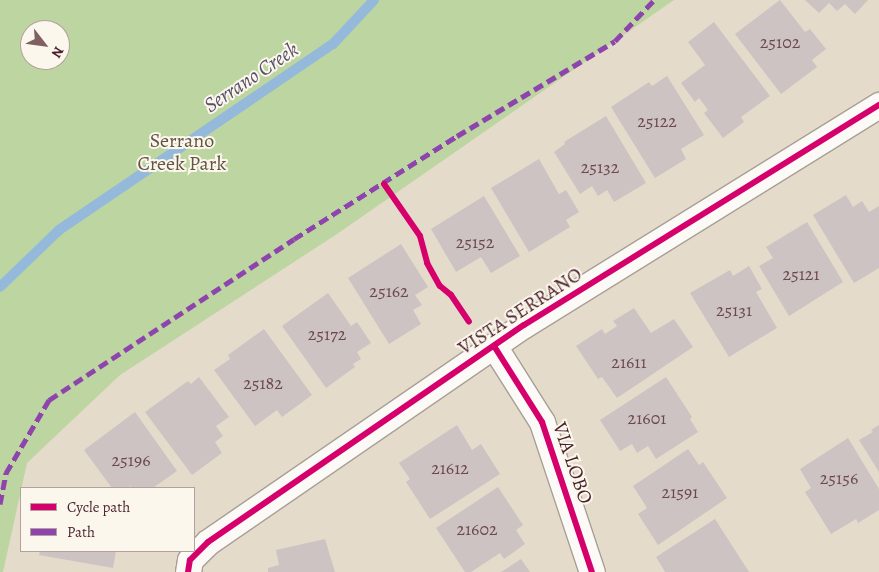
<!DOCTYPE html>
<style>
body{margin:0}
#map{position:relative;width:879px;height:572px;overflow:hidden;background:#e5dbca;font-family:Alegreya,serif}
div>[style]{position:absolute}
.green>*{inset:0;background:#bdd5a1}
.stream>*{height:10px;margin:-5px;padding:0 5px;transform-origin:5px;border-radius:5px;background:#94b9da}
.building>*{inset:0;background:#cec3c3}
.roads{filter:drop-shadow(1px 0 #a99e95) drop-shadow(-1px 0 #a99e95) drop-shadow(0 1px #a99e95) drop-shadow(0 -1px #a99e95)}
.street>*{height:25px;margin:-12.5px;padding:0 12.5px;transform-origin:12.5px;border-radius:12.5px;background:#fbfaf7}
.quiet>*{height:5px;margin-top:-2.5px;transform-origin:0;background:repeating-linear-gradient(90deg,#8e44ad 0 10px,transparent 0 15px)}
.cycleway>*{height:6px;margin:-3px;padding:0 3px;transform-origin:3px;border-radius:3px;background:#d6006c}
span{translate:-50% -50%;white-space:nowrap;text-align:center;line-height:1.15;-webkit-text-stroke:4px #fbf7ec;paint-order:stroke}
.number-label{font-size:18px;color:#6b4851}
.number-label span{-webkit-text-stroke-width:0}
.park-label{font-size:20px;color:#635444}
.street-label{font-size:20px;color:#4a1f2b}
.water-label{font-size:21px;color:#58506b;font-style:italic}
.legend{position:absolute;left:20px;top:487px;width:175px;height:65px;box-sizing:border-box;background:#fbf7ec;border:1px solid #b4a19f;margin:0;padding:6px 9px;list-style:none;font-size:15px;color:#4a1f2b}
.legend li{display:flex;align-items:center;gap:10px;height:25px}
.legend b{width:25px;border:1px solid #b4a19f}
.north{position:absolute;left:20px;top:20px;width:50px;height:50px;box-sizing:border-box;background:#fbf7ec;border:1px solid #b4a19f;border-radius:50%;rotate:120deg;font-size:14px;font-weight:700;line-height:20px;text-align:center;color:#4a1f2b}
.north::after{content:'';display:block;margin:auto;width:18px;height:22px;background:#806163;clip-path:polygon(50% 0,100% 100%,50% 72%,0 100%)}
</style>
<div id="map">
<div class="green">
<i style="clip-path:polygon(evenodd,0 0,674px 0,337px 234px,120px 375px,27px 463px,3px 572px,0 572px,0 0,30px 30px,60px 30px,60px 60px,30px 60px,30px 30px)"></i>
</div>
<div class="stream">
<i style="left:0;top:287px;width:82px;rotate:-44deg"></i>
<i style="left:59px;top:230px;width:331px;rotate:-34.2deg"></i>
<i style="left:333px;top:44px;width:60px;rotate:-47deg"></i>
</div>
<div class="building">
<i style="clip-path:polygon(780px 0,805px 32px,810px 29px,826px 49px,812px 60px,817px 67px,781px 94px,735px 34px)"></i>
<i style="clip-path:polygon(805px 0,868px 0,855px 14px,845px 4px,837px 11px,829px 3px,819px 13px)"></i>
<i style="clip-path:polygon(714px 22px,770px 96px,741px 117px,744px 122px,723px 138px,704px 113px,708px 110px,699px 98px,695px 102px,681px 83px,705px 65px,688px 42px)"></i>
<i style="clip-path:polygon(667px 76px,704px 135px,681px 149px,686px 159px,655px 178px,611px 107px,649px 82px,652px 86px)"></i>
<i style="clip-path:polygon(606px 116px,646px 183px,614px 202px,607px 190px,598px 196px,592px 186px,580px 194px,554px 152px,565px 144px,564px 142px)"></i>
<i style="clip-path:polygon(539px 159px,559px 194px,566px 190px,579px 212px,566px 220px,570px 227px,529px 252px,491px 188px)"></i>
<i style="clip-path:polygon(846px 195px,853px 207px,862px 201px,869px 212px,879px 206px,879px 268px,854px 283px,813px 215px)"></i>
<i style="clip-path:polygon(484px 196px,520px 256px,491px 273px,481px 257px,456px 272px,431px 229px)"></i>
<i style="clip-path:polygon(807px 222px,843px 282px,789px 316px,759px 266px,773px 258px,766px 247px)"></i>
<i style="clip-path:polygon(401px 244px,428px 287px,415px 295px,422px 305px,413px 310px,421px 324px,389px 344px,348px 278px)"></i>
<i style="clip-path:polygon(749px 266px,762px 289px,756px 292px,777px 328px,729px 357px,690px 293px,730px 270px,733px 276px)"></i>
<i style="clip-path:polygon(328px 293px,351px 326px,357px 322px,371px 343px,357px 352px,361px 359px,353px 364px,355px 367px,326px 388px,282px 326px)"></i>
<i style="clip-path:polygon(634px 308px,651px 333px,674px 319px,693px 347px,617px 398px,602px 377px,598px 379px,576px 346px,602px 329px,605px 334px,617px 326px,613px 321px)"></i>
<i style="clip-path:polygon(264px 329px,312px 395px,282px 417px,277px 410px,255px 426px,214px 370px,230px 359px,228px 355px)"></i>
<i style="clip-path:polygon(199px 377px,229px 417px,216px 426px,223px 436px,215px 442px,222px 453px,192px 475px,145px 412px,188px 381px,191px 384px)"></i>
<i style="clip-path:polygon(666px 377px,692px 417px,690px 419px,698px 432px,656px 459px,648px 446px,637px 453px,632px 444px,620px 451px,600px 420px)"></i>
<i style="clip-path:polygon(135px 412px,177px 471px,153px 488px,132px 488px,131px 486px,128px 488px,112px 488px,84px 450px)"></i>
<i style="clip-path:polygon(457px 425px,472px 450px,481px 444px,500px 474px,430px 519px,406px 482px,410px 479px,399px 463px)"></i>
<i style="clip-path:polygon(879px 425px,879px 472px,859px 440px,873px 432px,871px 430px)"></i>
<i style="clip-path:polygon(848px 438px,879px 489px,879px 510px,858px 523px,856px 519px,831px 534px,805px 492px,811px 488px,800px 469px)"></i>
<i style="clip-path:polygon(688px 449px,699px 465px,703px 462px,727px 498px,658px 545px,638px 514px,647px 508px,633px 486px)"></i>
<i style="clip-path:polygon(498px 487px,523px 525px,516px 530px,525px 544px,504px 559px,500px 553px,471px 572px,465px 572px,436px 528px)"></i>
<i style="clip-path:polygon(715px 519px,749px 572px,665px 572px,656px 557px)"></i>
<i style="clip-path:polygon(325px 539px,335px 572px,268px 572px,268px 568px,279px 565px,276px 550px)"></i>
<i style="clip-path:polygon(40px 551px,116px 551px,113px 568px,39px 555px)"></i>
<i style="clip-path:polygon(521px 559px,530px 572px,501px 572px)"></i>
</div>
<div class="roads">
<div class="street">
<i style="left:494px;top:346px;width:90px;rotate:57.7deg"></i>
<i style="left:542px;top:422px;width:158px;rotate:71.6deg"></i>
<i style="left:188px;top:572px;width:12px;rotate:-81deg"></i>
<i style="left:190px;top:560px;width:25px;rotate:-45deg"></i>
<i style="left:208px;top:542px;width:383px;rotate:-34.5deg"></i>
<i style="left:524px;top:325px;width:418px;rotate:-31.8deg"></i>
</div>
</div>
<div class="quiet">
<i style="left:0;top:504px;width:32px;rotate:-79deg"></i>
<i style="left:6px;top:473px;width:85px;rotate:-59.5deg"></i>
<i style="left:49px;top:400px;width:293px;rotate:-33.3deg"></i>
<i style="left:294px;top:239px;width:193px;rotate:-32.3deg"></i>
<i style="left:457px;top:136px;width:184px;rotate:-31deg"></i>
<i style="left:615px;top:41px;width:57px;rotate:-46.4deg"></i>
</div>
<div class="cycleway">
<i style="left:384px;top:184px;width:63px;rotate:55.3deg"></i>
<i style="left:420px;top:236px;width:28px;rotate:75deg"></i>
<i style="left:427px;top:263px;width:26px;rotate:61deg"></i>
<i style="left:440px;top:286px;width:14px;rotate:39deg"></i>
<i style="left:451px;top:295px;width:32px;rotate:56deg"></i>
<i style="left:494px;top:346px;width:90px;rotate:57.7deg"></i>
<i style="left:542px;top:422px;width:158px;rotate:71.6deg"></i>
<i style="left:188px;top:572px;width:12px;rotate:-81deg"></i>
<i style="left:190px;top:560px;width:25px;rotate:-45deg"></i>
<i style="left:208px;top:542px;width:383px;rotate:-34.5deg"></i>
<i style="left:524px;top:325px;width:418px;rotate:-31.8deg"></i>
</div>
<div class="number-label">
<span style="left:780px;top:42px">25102</span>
<span style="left:657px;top:121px">25122</span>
<span style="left:600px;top:167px">25132</span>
<span style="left:475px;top:242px">25152</span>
<span style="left:801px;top:274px">25121</span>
<span style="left:389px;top:291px">25162</span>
<span style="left:734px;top:310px">25131</span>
<span style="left:327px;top:334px">25172</span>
<span style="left:629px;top:362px">21611</span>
<span style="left:263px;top:383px">25182</span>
<span style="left:647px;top:418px">21601</span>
<span style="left:131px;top:460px">25196</span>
<span style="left:450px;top:468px">21612</span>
<span style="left:839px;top:478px">25156</span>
<span style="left:680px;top:492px">21591</span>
<span style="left:477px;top:529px">21602</span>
</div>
<div class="park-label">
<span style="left:182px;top:152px">Serrano<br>Creek Park</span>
</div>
<div class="street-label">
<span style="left:520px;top:311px;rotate:-33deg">VISTA SERRANO</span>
<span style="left:573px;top:463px;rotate:71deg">VIA LOBO</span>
</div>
<div class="water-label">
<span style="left:251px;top:77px;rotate:-34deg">Serrano Creek</span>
</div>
<ul class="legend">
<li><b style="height:6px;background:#d6006c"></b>Cycle path</li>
<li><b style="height:6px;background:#8e44ad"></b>Path</li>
</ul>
<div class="north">N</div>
</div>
